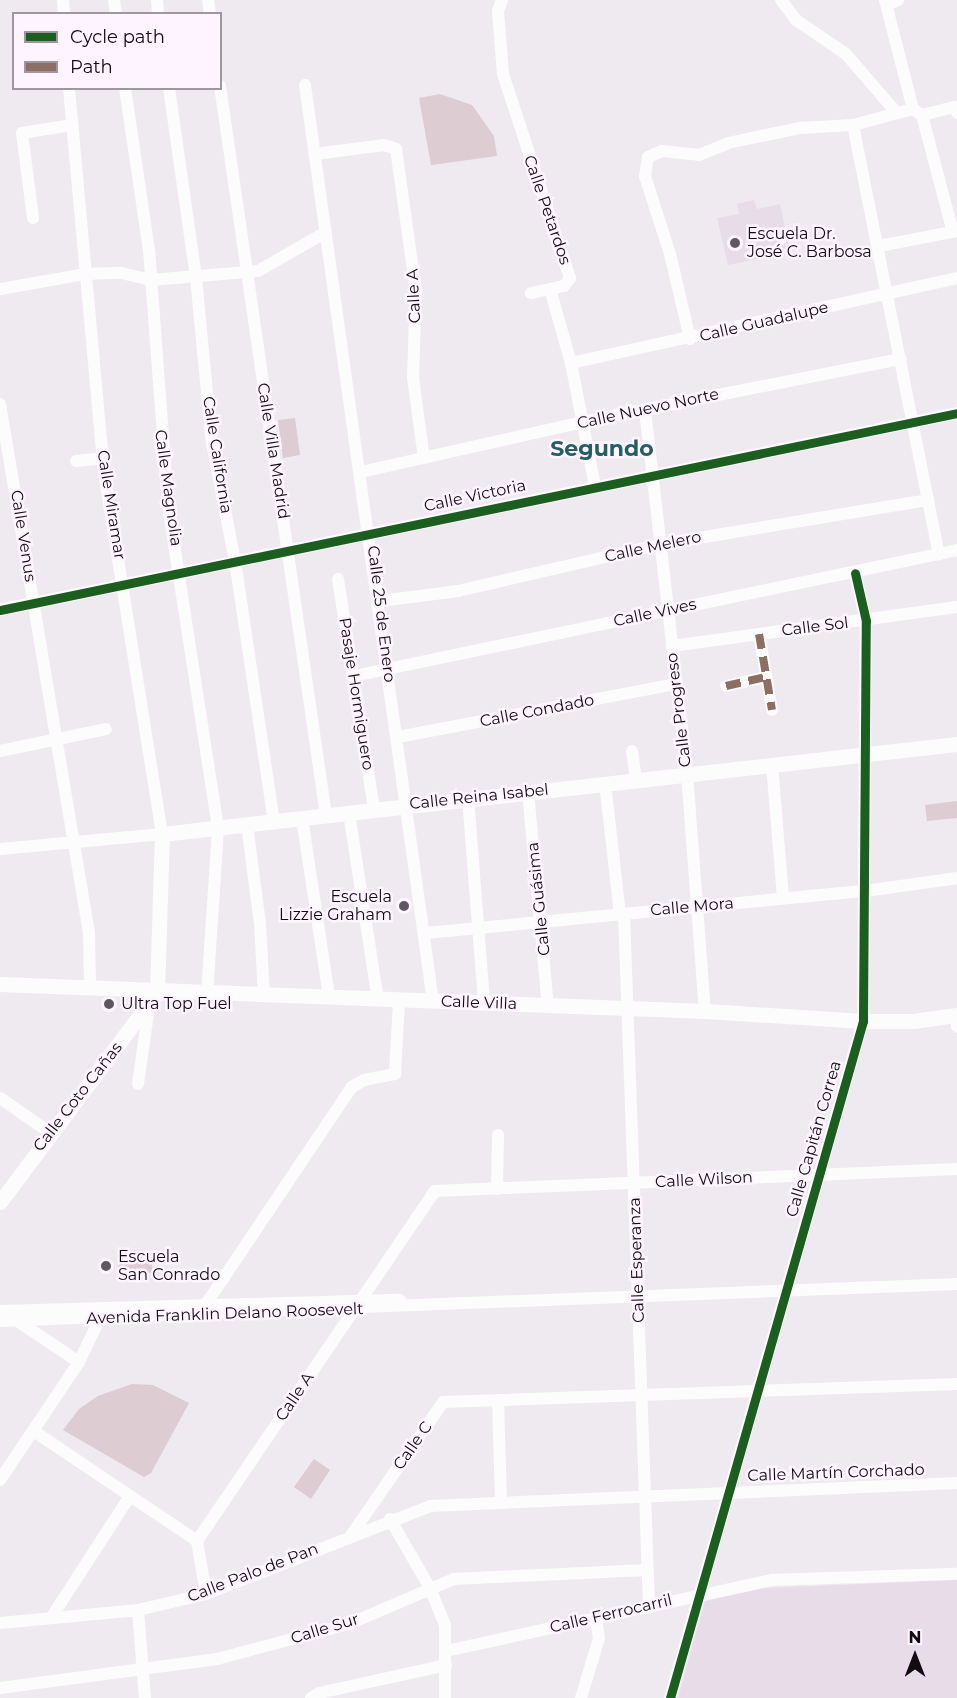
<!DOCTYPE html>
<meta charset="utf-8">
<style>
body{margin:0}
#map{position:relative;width:957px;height:1698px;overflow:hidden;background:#efe9f0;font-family:Montserrat,sans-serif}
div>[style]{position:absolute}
.built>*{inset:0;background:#e8dce9}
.green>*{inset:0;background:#ddccd1}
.minor>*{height:12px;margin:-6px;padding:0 6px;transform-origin:6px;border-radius:6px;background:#fdfcfd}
.major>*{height:15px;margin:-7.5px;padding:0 7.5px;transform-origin:7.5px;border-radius:7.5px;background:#fdfcfd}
.quiet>*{height:8px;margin-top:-4px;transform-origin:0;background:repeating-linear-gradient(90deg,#8d6e63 0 15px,transparent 0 23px)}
.cycleway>*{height:9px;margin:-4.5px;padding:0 4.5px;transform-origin:4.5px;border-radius:4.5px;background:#1b5e20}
.dots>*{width:16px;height:16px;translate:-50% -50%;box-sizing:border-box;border:3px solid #fef4ff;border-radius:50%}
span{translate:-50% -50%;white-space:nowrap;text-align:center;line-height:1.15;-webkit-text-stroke:5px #fef4ff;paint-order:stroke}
.street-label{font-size:16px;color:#100c10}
.poi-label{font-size:16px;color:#100c10}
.left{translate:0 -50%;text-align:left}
.right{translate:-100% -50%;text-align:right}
.district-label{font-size:22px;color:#255f65;font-weight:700}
.legend{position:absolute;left:12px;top:12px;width:210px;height:78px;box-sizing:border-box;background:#fef4ff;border:2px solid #9f979f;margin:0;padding:8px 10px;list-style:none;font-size:18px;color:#100c10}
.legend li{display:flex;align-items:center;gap:12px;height:30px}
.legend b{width:30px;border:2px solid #9f979f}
.north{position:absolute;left:885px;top:1626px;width:60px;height:60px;-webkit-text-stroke:4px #fef4ff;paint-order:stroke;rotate:0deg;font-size:16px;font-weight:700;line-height:24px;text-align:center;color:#100c10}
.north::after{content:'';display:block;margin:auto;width:21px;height:27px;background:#100c10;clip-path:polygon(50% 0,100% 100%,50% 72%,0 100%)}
</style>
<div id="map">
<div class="built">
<i style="clip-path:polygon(754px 200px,757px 209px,780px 204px,790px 252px,728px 265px,717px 218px,739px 214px,737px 204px)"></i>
<i style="clip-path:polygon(957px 1580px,957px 1698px,678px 1698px,705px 1601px,765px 1588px)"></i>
</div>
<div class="green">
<i style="clip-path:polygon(440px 94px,472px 105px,494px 136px,497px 156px,431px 165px,419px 98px)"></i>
<i style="clip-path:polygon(295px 418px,300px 455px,283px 458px,278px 420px)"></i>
<i style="clip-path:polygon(957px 801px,957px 818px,927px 821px,925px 805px)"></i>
<i style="clip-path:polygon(152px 1252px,152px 1273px,119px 1274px,118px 1253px)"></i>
<i style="clip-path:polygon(132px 1384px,153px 1385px,189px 1403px,151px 1473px,144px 1477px,63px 1430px,79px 1409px,98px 1396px)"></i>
<i style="clip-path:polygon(314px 1459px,330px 1470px,311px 1499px,294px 1487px)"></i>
</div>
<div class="minor">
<i style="left:63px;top:0;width:14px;rotate:86deg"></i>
<i style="left:114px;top:0;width:14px;rotate:82deg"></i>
<i style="left:157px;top:0;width:14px;rotate:86deg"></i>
<i style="left:208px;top:0;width:14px;rotate:82deg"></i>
<i style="left:502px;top:0;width:12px;rotate:110deg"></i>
<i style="left:498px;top:11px;width:63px;rotate:85.5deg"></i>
<i style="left:503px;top:74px;width:215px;rotate:71.8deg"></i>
<i style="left:570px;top:278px;width:10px;rotate:127deg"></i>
<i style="left:564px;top:286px;width:34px;rotate:168deg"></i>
<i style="left:781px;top:0;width:25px;rotate:53deg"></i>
<i style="left:796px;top:20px;width:60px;rotate:34.2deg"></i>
<i style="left:846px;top:54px;width:75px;rotate:49.3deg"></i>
<i style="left:885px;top:0;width:113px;rotate:75.6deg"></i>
<i style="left:913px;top:109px;width:11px;rotate:34deg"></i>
<i style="left:922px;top:115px;width:121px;rotate:75.2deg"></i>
<i style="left:887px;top:5px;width:12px;rotate:-24deg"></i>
<i style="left:305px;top:85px;width:926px;rotate:82.05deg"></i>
<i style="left:220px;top:86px;width:737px;rotate:81.73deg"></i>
<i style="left:125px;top:88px;width:164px;rotate:81.6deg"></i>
<i style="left:149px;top:250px;width:256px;rotate:85.7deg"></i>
<i style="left:168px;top:505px;width:328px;rotate:81.2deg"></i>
<i style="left:218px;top:829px;width:165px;rotate:93.8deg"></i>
<i style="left:169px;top:88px;width:192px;rotate:81.9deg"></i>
<i style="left:196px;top:278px;width:166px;rotate:84.5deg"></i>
<i style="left:212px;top:443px;width:120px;rotate:79deg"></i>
<i style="left:235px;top:561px;width:263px;rotate:81.5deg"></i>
<i style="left:922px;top:115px;width:34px;rotate:-14deg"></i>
<i style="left:955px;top:107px;width:6px;rotate:72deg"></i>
<i style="left:853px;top:125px;width:438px;rotate:78.7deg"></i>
<i style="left:315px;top:154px;width:70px;rotate:-7.4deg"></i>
<i style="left:384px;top:145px;width:13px;rotate:18deg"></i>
<i style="left:396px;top:149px;width:143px;rotate:82deg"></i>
<i style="left:416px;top:291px;width:87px;rotate:92deg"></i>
<i style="left:413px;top:378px;width:81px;rotate:82.2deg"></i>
<i style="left:33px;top:218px;width:86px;rotate:-97.4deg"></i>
<i style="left:22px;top:133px;width:51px;rotate:-9.1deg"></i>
<i style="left:879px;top:246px;width:79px;rotate:-10.9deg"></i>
<i style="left:0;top:289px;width:86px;rotate:-10deg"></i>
<i style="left:85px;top:274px;width:36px;rotate:-2deg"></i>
<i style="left:121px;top:273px;width:31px;rotate:13deg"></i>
<i style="left:151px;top:280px;width:107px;rotate:-4.8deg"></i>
<i style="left:258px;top:271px;width:78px;rotate:-29.8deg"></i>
<i style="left:550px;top:289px;width:77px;rotate:74.2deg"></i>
<i style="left:571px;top:363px;width:125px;rotate:79deg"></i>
<i style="left:690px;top:339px;width:87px;rotate:-103.2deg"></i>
<i style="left:670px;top:254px;width:82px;rotate:-107.8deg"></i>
<i style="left:645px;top:176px;width:19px;rotate:-81deg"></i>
<i style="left:648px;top:157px;width:15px;rotate:-23deg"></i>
<i style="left:662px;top:151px;width:37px;rotate:6deg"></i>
<i style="left:699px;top:155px;width:31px;rotate:-22deg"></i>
<i style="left:728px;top:143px;width:74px;rotate:-11.8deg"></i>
<i style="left:800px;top:128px;width:53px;rotate:-3.2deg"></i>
<i style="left:853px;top:125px;width:62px;rotate:-14.9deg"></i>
<i style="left:571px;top:363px;width:395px;rotate:-12.4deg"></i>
<i style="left:0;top:404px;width:536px;rotate:80.45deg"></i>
<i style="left:89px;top:933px;width:54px;rotate:88.9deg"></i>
<i style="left:645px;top:410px;width:365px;rotate:83.4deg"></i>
<i style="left:687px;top:773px;width:239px;rotate:85.7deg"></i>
<i style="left:76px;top:461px;width:27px;rotate:-6deg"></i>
<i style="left:361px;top:472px;width:227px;rotate:-12.7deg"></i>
<i style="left:582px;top:422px;width:325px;rotate:-11.2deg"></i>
<i style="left:338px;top:579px;width:233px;rotate:81.1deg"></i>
<i style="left:380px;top:601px;width:79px;rotate:-7.3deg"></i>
<i style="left:458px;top:591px;width:209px;rotate:-13deg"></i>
<i style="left:662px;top:544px;width:270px;rotate:-9.4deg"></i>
<i style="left:0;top:610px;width:977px;rotate:-11.63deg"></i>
<i style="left:759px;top:634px;width:77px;rotate:80.3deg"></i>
<i style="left:672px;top:646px;width:288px;rotate:-7.8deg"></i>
<i style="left:354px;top:676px;width:616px;rotate:-11.8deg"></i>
<i style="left:726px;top:686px;width:41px;rotate:-12.7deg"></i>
<i style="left:398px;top:737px;width:282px;rotate:-10.8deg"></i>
<i style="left:0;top:751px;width:108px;rotate:-11.7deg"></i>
<i style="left:632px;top:751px;width:28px;rotate:82deg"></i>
<i style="left:772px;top:764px;width:134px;rotate:85.3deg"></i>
<i style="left:605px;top:783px;width:132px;rotate:83.5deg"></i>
<i style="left:528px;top:792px;width:215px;rotate:84.7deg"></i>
<i style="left:468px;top:798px;width:206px;rotate:85.5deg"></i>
<i style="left:349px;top:813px;width:189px;rotate:81.2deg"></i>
<i style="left:302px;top:818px;width:181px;rotate:81.4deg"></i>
<i style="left:247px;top:825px;width:100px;rotate:82.5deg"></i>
<i style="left:260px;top:924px;width:71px;rotate:86.8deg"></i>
<i style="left:0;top:849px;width:163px;rotate:-5.3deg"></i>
<i style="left:162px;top:834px;width:366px;rotate:-99.1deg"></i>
<i style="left:104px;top:473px;width:387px;rotate:-95.2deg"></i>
<i style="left:624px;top:914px;width:691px;rotate:87.93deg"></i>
<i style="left:426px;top:933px;width:441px;rotate:-5.5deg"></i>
<i style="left:865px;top:891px;width:93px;rotate:-8deg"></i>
<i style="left:956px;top:1015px;width:12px;rotate:85deg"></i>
<i style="left:138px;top:1084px;width:78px;rotate:-81.9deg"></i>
<i style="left:0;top:1098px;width:60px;rotate:34.8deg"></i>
<i style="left:497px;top:1189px;width:54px;rotate:-88.9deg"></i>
<i style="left:202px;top:1310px;width:269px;rotate:-56.1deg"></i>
<i style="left:352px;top:1087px;width:14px;rotate:-30deg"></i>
<i style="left:364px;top:1080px;width:32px;rotate:-11deg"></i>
<i style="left:395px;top:1074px;width:74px;rotate:-86.9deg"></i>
<i style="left:0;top:1311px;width:400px;rotate:-1.6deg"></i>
<i style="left:16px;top:1320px;width:76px;rotate:33.7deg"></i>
<i style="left:0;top:1321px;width:958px;rotate:-2.21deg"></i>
<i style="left:498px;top:1400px;width:102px;rotate:88.3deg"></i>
<i style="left:35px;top:1432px;width:195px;rotate:33.9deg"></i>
<i style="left:0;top:1480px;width:142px;rotate:-56.2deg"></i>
<i style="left:79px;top:1362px;width:55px;rotate:-64.4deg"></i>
<i style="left:390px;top:1519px;width:80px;rotate:59.9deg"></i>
<i style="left:430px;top:1588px;width:40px;rotate:68deg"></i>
<i style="left:445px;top:1625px;width:73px;rotate:90deg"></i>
<i style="left:352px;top:1534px;width:160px;rotate:-55.4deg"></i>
<i style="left:443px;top:1402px;width:514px;rotate:-2.01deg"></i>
<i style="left:197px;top:1541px;width:423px;rotate:-55.8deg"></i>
<i style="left:435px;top:1191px;width:522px;rotate:-2.41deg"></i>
<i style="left:197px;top:1541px;width:54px;rotate:80.4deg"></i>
<i style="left:138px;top:1610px;width:88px;rotate:85.5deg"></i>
<i style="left:51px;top:1618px;width:145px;rotate:-57.1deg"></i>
<i style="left:0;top:1623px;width:139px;rotate:-5.4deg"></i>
<i style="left:138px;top:1610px;width:70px;rotate:-13.2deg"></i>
<i style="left:206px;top:1594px;width:241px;rotate:-21.4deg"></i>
<i style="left:430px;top:1506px;width:528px;rotate:-2.5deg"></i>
<i style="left:446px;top:1651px;width:334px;rotate:-12.3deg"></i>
<i style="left:772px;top:1580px;width:185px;rotate:-1.9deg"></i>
<i style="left:0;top:1688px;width:219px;rotate:-7.6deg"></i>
<i style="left:217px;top:1659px;width:137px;rotate:-14.9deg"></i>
<i style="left:349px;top:1624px;width:114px;rotate:-23.2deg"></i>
<i style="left:454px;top:1579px;width:193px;rotate:-2.7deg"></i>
<i style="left:311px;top:1698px;width:9px;rotate:-32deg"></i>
<i style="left:319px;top:1693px;width:130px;rotate:-12.4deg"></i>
<i style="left:581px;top:1698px;width:63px;rotate:-73.3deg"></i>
<i style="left:599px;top:1638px;width:19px;rotate:-99deg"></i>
<i style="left:670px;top:1698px;width:704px;rotate:-74.09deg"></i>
<i style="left:863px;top:1021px;width:400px;rotate:-89.6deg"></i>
<i style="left:866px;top:621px;width:49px;rotate:-102.9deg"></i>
</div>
<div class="major">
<i style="left:0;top:984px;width:706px;rotate:2.19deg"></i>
<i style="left:705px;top:1011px;width:158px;rotate:3.6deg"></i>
<i style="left:863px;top:1021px;width:50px"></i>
<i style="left:913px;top:1021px;width:44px;rotate:-7.8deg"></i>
<i style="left:0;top:1202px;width:262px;rotate:-53.2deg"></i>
<i style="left:157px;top:992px;width:158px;rotate:-88.2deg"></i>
<i style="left:162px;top:834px;width:800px;rotate:-6.46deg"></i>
</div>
<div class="quiet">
<i style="left:759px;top:634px;width:77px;rotate:80.3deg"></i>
<i style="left:726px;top:686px;width:41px;rotate:-12.7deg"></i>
</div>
<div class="cycleway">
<i style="left:0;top:610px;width:977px;rotate:-11.63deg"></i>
<i style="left:670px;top:1698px;width:704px;rotate:-74.09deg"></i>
<i style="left:863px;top:1021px;width:400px;rotate:-89.6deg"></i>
<i style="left:866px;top:621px;width:49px;rotate:-102.9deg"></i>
</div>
<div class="dots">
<i style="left:735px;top:243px;background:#5e595e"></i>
<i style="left:404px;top:906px;background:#5e595e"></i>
<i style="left:109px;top:1004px;background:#5e595e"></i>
<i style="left:106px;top:1266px;background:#5e595e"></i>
</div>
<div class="street-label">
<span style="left:547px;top:210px;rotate:71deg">Calle Petardos</span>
<span style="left:414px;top:296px;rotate:-93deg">Calle A</span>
<span style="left:764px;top:322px;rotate:-13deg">Calle Guadalupe</span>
<span style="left:648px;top:409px;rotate:-12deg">Calle Nuevo Norte</span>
<span style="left:273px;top:451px;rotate:81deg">Calle Villa Madrid</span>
<span style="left:217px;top:455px;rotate:81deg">Calle California</span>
<span style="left:168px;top:488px;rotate:82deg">Calle Magnolia</span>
<span style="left:475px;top:496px;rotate:-12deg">Calle Victoria</span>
<span style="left:111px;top:505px;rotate:81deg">Calle Miramar</span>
<span style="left:23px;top:536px;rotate:81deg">Calle Venus</span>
<span style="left:653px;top:547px;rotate:-12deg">Calle Melero</span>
<span style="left:655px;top:613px;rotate:-12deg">Calle Vives</span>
<span style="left:381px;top:614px;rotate:83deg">Calle 25 de Enero</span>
<span style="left:815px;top:627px;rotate:-7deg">Calle Sol</span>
<span style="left:356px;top:694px;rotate:81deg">Pasaje Hormiguero</span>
<span style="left:679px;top:710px;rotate:-97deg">Calle Progreso</span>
<span style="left:537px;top:711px;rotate:-11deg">Calle Condado</span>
<span style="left:479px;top:797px;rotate:-6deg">Calle Reina Isabel</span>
<span style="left:539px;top:899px;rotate:-96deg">Calle Guásima</span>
<span style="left:692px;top:907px;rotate:-5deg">Calle Mora</span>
<span style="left:479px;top:1003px;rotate:2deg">Calle Villa</span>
<span style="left:78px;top:1097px;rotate:-52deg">Calle Coto Cañas</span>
<span style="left:814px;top:1139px;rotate:-74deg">Calle Capitán Correa</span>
<span style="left:704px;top:1180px;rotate:-3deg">Calle Wilson</span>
<span style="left:637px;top:1260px;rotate:-92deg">Calle Esperanza</span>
<span style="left:225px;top:1314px;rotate:-2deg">Avenida Franklin Delano Roosevelt</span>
<span style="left:295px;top:1397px;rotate:-56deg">Calle A</span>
<span style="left:413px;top:1446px;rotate:-55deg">Calle C</span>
<span style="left:836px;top:1473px;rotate:-2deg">Calle Martín Corchado</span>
<span style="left:253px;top:1573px;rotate:-21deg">Calle Palo de Pan</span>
<span style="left:611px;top:1614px;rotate:-13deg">Calle Ferrocarril</span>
<span style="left:325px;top:1629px;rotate:-17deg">Calle Sur</span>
</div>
<div class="poi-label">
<span class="left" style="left:747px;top:243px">Escuela Dr.<br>José C. Barbosa</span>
<span class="right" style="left:392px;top:906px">Escuela<br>Lizzie Graham</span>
<span class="left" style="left:121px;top:1004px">Ultra Top Fuel</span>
<span class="left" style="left:118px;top:1266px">Escuela<br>San Conrado</span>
</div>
<div class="district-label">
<span style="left:602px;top:449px">Segundo</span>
</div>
<ul class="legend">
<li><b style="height:8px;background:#1b5e20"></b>Cycle path</li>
<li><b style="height:8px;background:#8d6e63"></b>Path</li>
</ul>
<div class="north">N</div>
</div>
